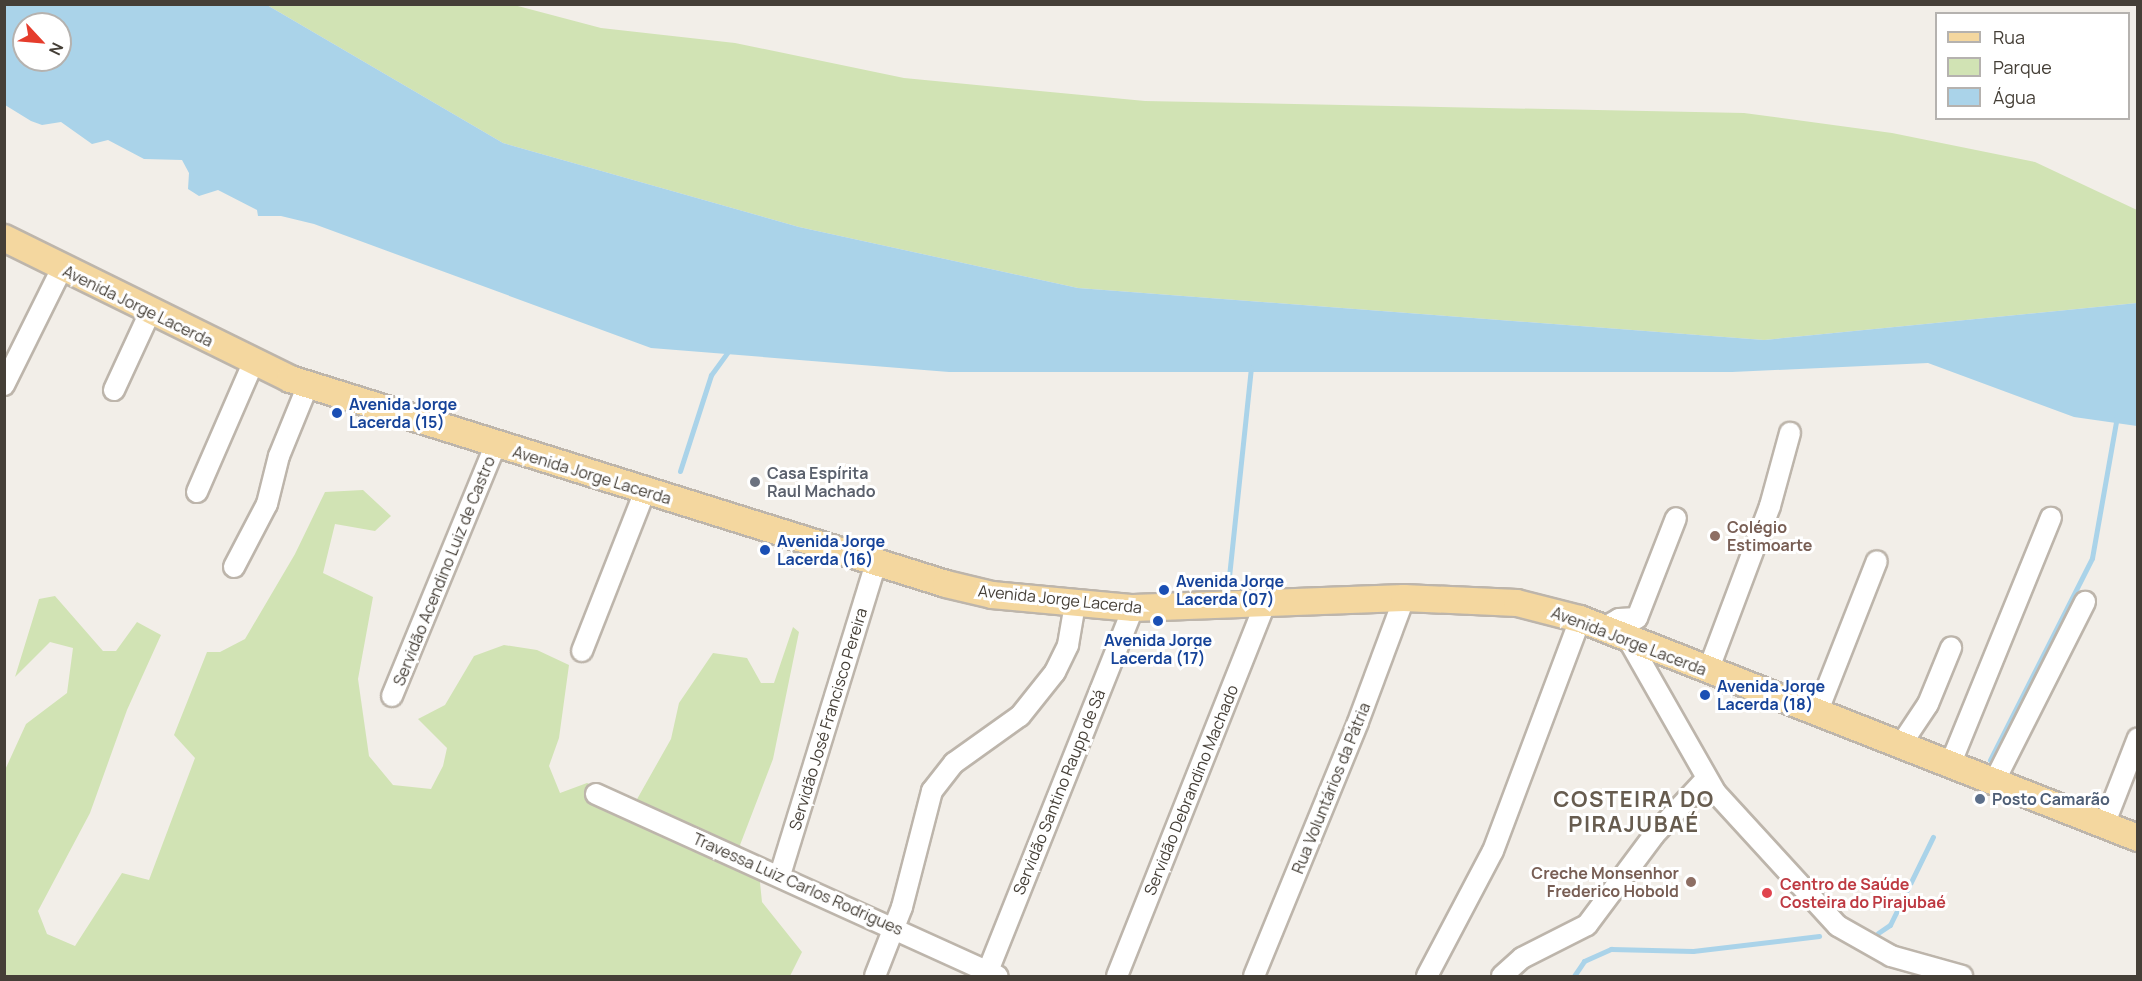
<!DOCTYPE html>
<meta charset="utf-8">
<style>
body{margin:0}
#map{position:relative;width:2142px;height:981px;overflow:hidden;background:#f2eee8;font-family:Manrope,sans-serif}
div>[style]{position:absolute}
.green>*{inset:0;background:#d1e3b4}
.water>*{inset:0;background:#aad3e9}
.stream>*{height:5px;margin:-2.5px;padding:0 2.5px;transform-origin:2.5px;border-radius:2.5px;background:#aad3e9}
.roads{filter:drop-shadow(2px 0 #bdb5ab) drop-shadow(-2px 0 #bdb5ab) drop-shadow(0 2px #bdb5ab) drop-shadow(0 -2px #bdb5ab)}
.minor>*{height:20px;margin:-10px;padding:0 10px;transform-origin:10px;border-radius:10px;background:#fff}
.major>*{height:26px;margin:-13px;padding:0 13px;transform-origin:13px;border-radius:13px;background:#f4d79f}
.dots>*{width:16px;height:16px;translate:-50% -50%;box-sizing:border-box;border:3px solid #fff;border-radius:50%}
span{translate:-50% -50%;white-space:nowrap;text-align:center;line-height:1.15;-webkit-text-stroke:6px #fff;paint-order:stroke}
.street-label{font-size:16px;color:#453f37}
.transit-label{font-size:16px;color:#164399;font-weight:700}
.left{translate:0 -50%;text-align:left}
.worship-label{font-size:16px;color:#5b616d;font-weight:700}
.education-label{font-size:16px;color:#785e54;font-weight:700}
.right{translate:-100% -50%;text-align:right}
.service-label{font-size:16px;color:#4e5e75;font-weight:700}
.health-label{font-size:16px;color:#be3a42;font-weight:700}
.district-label{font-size:22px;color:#675c4f;font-weight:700;letter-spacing:1.5px}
.frame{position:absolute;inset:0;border:6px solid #453f37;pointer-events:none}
.legend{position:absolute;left:1935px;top:12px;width:195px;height:108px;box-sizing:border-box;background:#fff;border:2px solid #b5b2af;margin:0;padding:8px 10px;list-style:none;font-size:18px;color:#453f37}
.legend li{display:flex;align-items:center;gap:12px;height:30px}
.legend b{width:30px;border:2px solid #b5b2af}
.north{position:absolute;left:12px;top:12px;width:60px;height:60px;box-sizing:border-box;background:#fff;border:2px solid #b5b2af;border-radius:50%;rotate:116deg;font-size:16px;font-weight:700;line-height:24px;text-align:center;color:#453f37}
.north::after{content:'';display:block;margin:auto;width:21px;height:27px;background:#e53c2c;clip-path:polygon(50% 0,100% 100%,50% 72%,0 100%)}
</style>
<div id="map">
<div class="green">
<i style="clip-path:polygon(267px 5px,514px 5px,601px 28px,735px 43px,904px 78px,1145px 101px,1744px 113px,1892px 133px,2035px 162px,2137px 210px,2137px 303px,1764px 340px,1078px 288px,799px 227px,503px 143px)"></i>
<i style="clip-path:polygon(363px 490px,391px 516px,375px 531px,335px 524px,323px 573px,373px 597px,358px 679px,369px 756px,393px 785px,431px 789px,443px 766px,447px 748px,418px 719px,445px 705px,474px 656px,504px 645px,537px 650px,569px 665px,559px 738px,549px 766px,560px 793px,587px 783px,636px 801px,671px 739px,679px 703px,713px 653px,747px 658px,761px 683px,774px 683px,793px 627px,799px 632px,773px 759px,740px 845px,759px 873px,762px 902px,802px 952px,790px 976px,5px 976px,5px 770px,26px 724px,67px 693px,73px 648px,50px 642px,15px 677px,39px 599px,55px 596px,103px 651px,116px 651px,137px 622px,161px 635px,127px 710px,90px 813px,38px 911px,47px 934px,75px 946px,122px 873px,149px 880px,195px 758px,174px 735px,207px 652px,220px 652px,245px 639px,295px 554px,325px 492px)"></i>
</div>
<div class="water">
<i style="clip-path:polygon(evenodd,4px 5px,267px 5px,503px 143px,799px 227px,1078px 288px,1764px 340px,2137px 303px,2137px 426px,2074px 417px,1928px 363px,1732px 372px,949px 372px,651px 348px,314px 224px,281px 216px,258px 216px,257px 210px,218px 190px,199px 196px,188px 189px,189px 173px,182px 160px,144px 159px,108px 140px,92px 144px,61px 122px,42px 125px,31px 121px,5px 105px,4px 5px,24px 24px,60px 24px,60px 60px,24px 60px,24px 24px)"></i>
</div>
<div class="stream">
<i style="left:680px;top:471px;width:101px;rotate:-72.1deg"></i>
<i style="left:711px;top:375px;width:32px;rotate:-54deg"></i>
<i style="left:1228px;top:586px;width:220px;rotate:-84deg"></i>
<i style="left:1990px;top:760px;width:226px;rotate:-63.2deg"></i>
<i style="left:2092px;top:558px;width:144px;rotate:-80deg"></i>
<i style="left:1878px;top:933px;width:14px;rotate:-34deg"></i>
<i style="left:1890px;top:925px;width:98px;rotate:-64deg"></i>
<i style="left:1574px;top:976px;width:18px;rotate:-56deg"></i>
<i style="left:1584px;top:961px;width:30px;rotate:-24deg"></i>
<i style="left:1611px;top:949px;width:82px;rotate:1.4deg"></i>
<i style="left:1693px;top:951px;width:127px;rotate:-6.8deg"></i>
</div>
<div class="roads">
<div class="minor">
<i style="left:4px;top:385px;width:131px;rotate:-63.6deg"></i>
<i style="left:114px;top:390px;width:86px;rotate:-65.2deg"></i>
<i style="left:197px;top:492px;width:141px;rotate:-66.5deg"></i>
<i style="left:234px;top:567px;width:71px;rotate:-62.4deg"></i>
<i style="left:267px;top:504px;width:49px;rotate:-76deg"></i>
<i style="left:279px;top:456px;width:77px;rotate:-67.8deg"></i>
<i style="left:1602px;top:629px;width:20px;rotate:-30deg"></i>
<i style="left:1619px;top:619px;width:18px;rotate:-3deg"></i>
<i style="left:1637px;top:618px;width:107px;rotate:-68.7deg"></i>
<i style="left:1628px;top:639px;width:177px;rotate:60.3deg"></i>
<i style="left:1716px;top:793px;width:180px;rotate:47.5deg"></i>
<i style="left:1838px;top:926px;width:61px;rotate:29.5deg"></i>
<i style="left:1891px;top:956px;width:74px;rotate:15.7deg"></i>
<i style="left:582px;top:651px;width:172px;rotate:-68.5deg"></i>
<i style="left:1708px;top:671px;width:176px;rotate:-69.4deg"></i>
<i style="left:1770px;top:506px;width:76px;rotate:-74.7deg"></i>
<i style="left:392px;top:696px;width:270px;rotate:-67.6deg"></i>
<i style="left:1817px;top:713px;width:163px;rotate:-68.5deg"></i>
<i style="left:1900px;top:746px;width:50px;rotate:-56.3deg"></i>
<i style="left:1928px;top:704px;width:61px;rotate:-67.7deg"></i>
<i style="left:1950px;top:765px;width:267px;rotate:-67.8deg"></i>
<i style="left:1994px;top:782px;width:202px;rotate:-63.2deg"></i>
<i style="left:596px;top:794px;width:441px;rotate:24.4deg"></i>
<i style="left:2104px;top:825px;width:93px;rotate:-68.7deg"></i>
<i style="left:780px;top:875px;width:326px;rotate:-72.9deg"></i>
<i style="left:875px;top:976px;width:74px;rotate:-68.6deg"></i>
<i style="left:902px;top:907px;width:120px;rotate:-75.5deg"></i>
<i style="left:932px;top:791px;width:36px;rotate:-52deg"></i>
<i style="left:954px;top:763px;width:81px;rotate:-35.5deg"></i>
<i style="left:1020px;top:716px;width:56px;rotate:-51.5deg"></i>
<i style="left:1055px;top:672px;width:30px;rotate:-64deg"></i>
<i style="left:1068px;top:645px;width:42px;rotate:-80.3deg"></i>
<i style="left:986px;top:976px;width:396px;rotate:-68.2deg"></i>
<i style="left:1117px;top:976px;width:400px;rotate:-68.3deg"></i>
<i style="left:1254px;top:976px;width:274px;rotate:-67.7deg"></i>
<i style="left:1358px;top:722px;width:132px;rotate:-69.6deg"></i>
<i style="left:1427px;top:976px;width:141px;rotate:-62.2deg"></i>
<i style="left:1493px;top:851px;width:248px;rotate:-69.4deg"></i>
<i style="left:1502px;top:976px;width:27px;rotate:-42deg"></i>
<i style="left:1522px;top:958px;width:73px;rotate:-26.9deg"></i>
<i style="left:1587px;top:925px;width:112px;rotate:-53.3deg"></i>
<i style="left:1654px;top:835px;width:76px;rotate:-47.1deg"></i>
</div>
<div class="major">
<i style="left:4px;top:238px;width:319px;rotate:26.2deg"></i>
<i style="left:290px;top:379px;width:687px;rotate:17.35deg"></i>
<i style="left:946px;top:584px;width:47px;rotate:13.4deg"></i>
<i style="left:992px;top:595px;width:142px;rotate:5.3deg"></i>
<i style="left:1133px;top:608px;width:271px;rotate:-2.1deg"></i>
<i style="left:1404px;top:598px;width:113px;rotate:2.5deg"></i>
<i style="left:1517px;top:603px;width:65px;rotate:14.3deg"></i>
<i style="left:1580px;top:619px;width:599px;rotate:21.43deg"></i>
</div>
</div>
<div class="dots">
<i style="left:337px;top:413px;background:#1a4fb4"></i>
<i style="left:755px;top:482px;background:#6b7280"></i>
<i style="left:1715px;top:536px;background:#8d6e63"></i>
<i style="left:765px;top:550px;background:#1a4fb4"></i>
<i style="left:1164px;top:590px;background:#1a4fb4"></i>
<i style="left:1158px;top:621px;background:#1a4fb4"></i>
<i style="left:1705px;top:695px;background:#1a4fb4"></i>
<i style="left:1980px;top:799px;background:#5c6f8a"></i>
<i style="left:1691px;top:882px;background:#8d6e63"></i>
<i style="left:1767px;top:893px;background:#e0444e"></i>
</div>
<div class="street-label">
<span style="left:138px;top:306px;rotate:26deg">Avenida Jorge Lacerda</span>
<span style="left:592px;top:475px;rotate:17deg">Avenida Jorge Lacerda</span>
<span style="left:444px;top:571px;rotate:-68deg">Servidão Acendino Luiz de Castro</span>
<span style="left:1060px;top:599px;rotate:6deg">Avenida Jorge Lacerda</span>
<span style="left:1629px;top:641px;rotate:21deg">Avenida Jorge Lacerda</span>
<span style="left:828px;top:719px;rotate:-73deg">Servidão José Francisco Pereira</span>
<span style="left:1331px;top:788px;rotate:-68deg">Rua Voluntários da Pátria</span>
<span style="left:1191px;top:790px;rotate:-68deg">Servidão Debrandino Machado</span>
<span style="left:1059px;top:792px;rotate:-68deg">Servidão Santino Raupp de Sá</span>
<span style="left:798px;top:884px;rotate:24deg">Travessa Luiz Carlos Rodrigues</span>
</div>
<div class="transit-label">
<span class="left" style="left:349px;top:413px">Avenida Jorge<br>Lacerda (15)</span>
<span class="left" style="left:777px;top:550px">Avenida Jorge<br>Lacerda (16)</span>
<span class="left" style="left:1176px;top:590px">Avenida Jorge<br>Lacerda (07)</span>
<span style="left:1158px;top:649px">Avenida Jorge<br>Lacerda (17)</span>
<span class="left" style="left:1717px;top:695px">Avenida Jorge<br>Lacerda (18)</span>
</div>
<div class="worship-label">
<span class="left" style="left:767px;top:482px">Casa Espírita<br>Raul Machado</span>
</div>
<div class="education-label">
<span class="left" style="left:1727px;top:536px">Colégio<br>Estimoarte</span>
<span class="right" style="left:1679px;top:882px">Creche Monsenhor<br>Frederico Hobold</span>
</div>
<div class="service-label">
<span class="left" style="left:1992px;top:799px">Posto Camarão</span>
</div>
<div class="health-label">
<span class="left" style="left:1780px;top:893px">Centro de Saúde<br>Costeira do Pirajubaé</span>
</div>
<div class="district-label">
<span style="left:1634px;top:812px">COSTEIRA DO<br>PIRAJUBAÉ</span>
</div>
<div class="frame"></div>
<ul class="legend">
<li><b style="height:8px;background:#f4d79f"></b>Rua</li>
<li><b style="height:16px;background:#d1e3b4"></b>Parque</li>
<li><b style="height:16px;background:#aad3e9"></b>Água</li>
</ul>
<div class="north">N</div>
</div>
